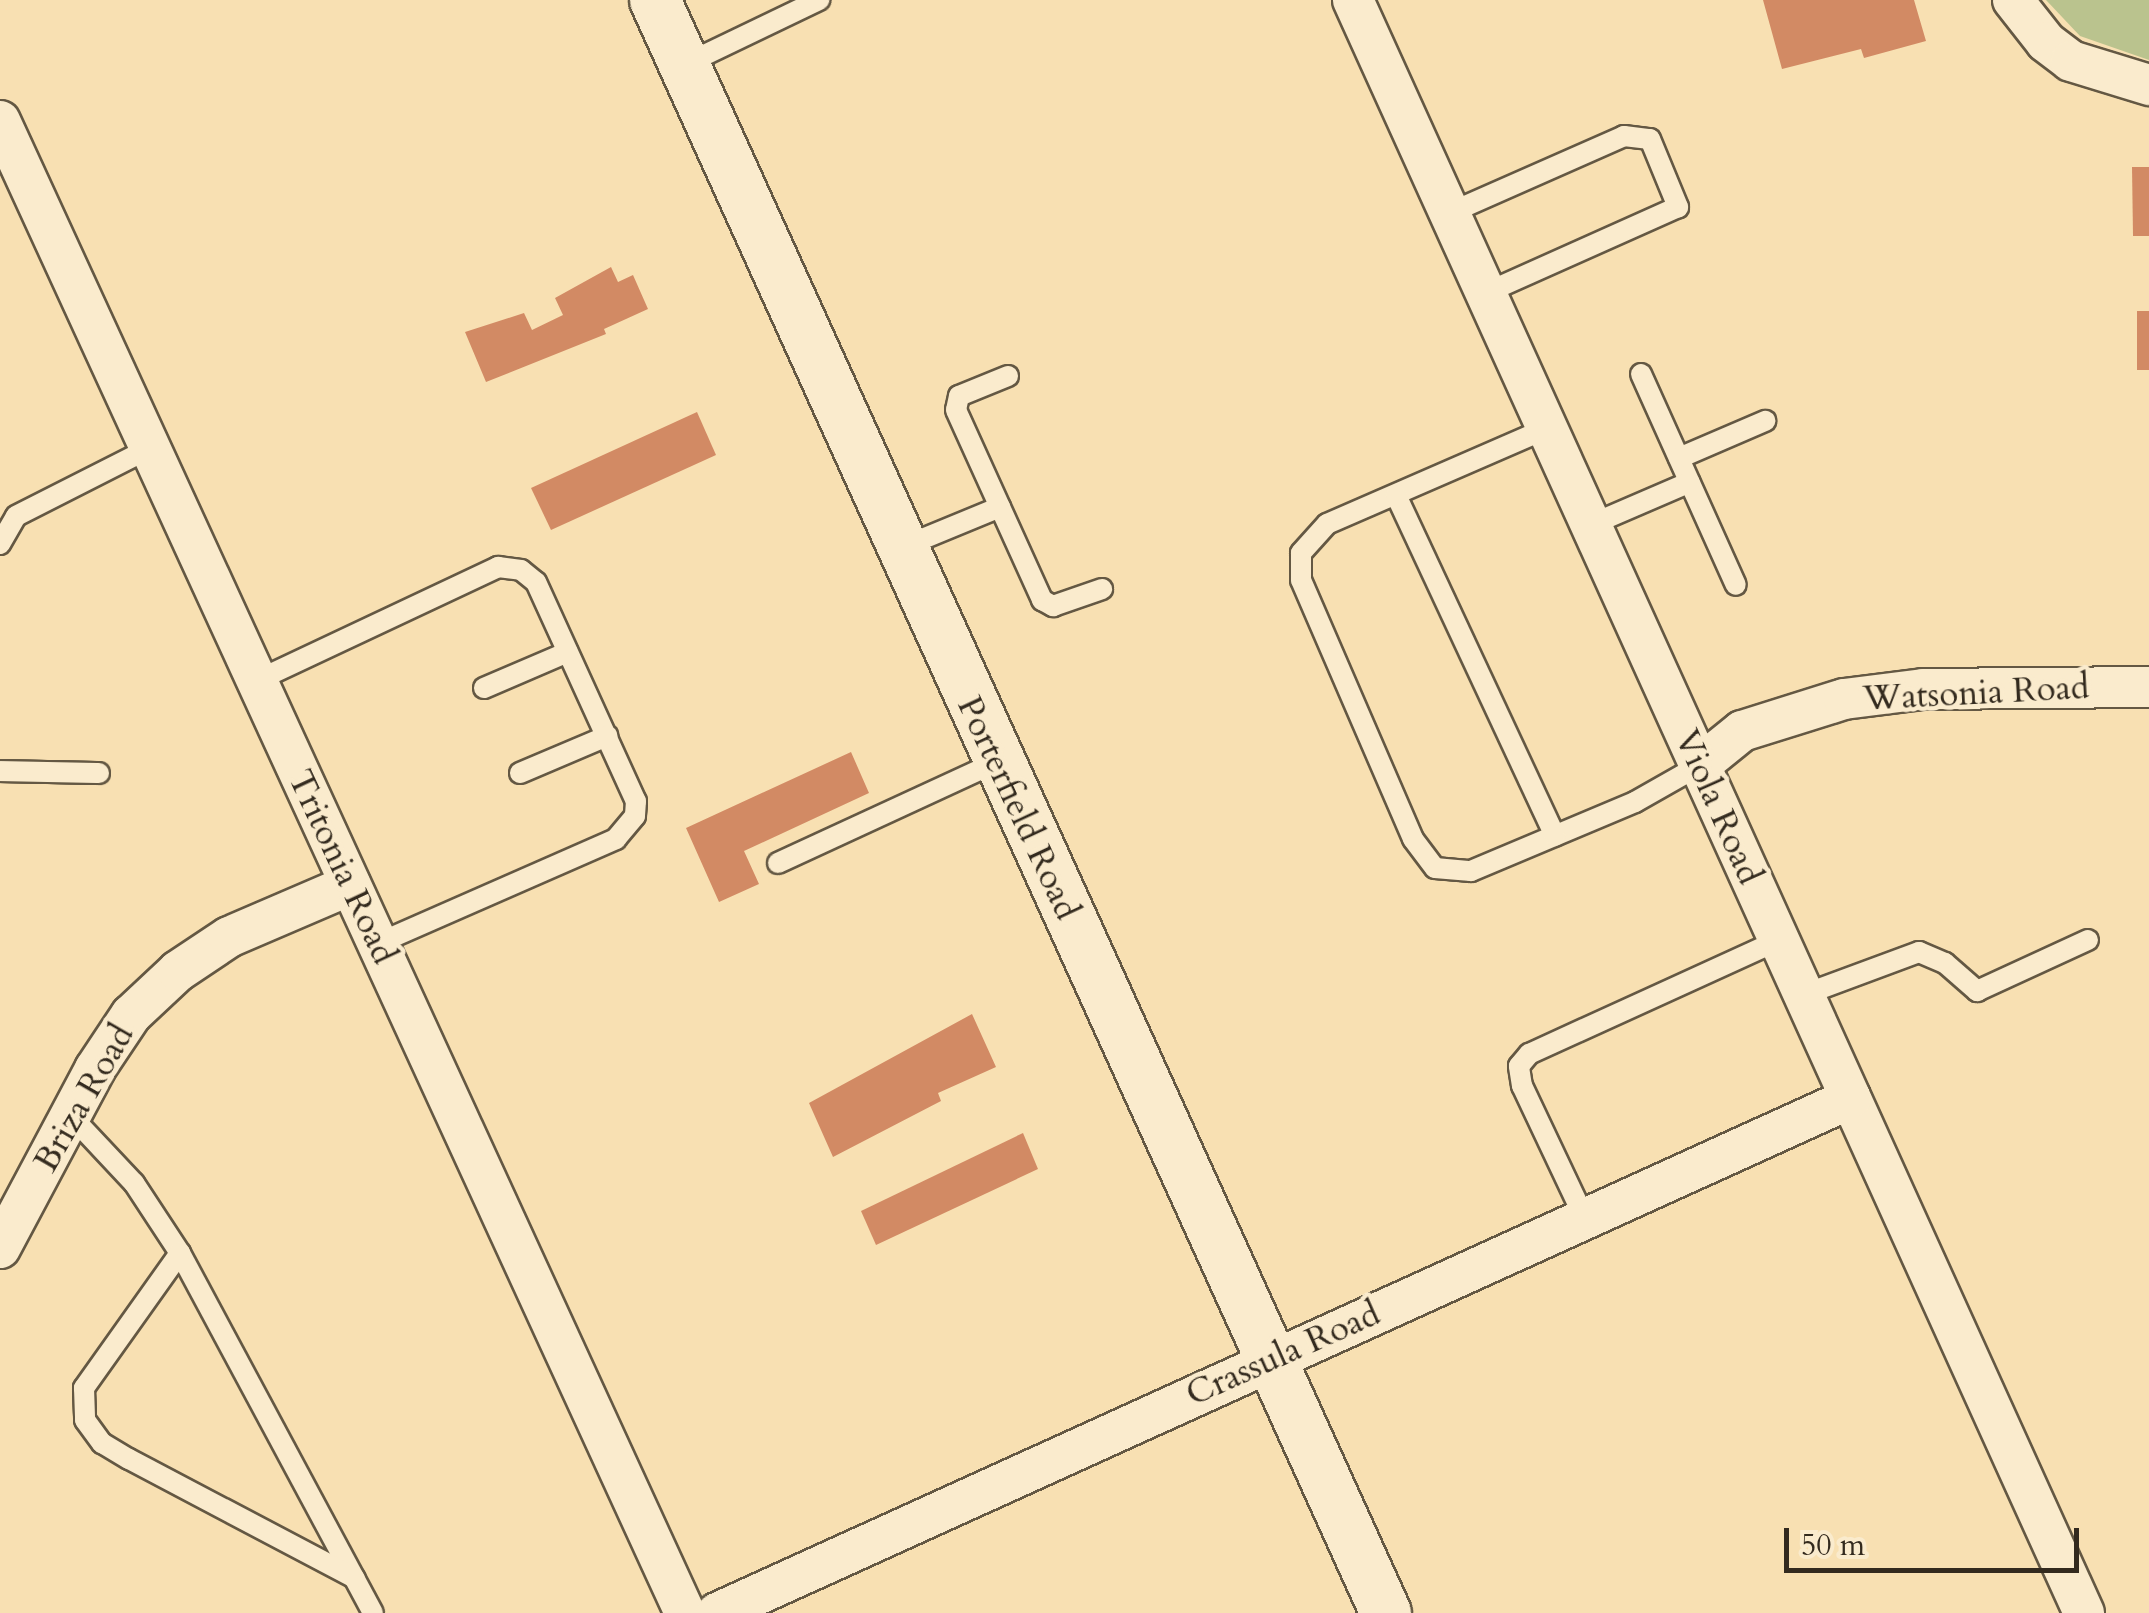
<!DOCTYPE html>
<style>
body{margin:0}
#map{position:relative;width:2149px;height:1613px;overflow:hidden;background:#f8e0b2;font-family:Cardo,serif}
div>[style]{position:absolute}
.green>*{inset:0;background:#bac38e}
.building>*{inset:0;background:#d28a64}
.roads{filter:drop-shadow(2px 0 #645843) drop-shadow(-2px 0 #645843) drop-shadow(0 2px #645843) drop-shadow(0 -2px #645843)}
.service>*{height:20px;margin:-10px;padding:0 10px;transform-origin:10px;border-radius:10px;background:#faebcd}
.minor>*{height:40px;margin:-20px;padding:0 20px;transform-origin:20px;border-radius:20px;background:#faebcd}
.tertiary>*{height:50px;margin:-25px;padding:0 25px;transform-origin:25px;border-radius:25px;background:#faebcd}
span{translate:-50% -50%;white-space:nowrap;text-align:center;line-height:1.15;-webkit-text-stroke:9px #faebcd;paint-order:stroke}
.street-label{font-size:35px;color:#332a1e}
.scale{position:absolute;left:1784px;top:1528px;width:295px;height:45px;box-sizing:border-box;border:5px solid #332a1e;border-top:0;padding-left:12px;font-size:30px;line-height:35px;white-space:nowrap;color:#332a1e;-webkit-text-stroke:8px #faebcd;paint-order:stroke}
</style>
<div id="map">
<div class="green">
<i style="clip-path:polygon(2046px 0,2149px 0,2149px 60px,2080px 36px)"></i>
</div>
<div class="building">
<i style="clip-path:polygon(1763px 0,1914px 0,1926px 41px,1864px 58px,1861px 49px,1782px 69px)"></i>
<i style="clip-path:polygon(2132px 167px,2149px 167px,2149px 236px,2133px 236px)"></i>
<i style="clip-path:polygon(611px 267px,618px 282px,633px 275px,648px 309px,604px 329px,606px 334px,486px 382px,465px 332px,524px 313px,532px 330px,563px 315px,555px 298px)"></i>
<i style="clip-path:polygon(2137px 311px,2149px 311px,2149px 370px,2137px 370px)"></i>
<i style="clip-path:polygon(697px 412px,716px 455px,551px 530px,531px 488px)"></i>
<i style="clip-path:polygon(851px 752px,869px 793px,744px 851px,759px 884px,719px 902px,686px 828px)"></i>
<i style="clip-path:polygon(972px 1014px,996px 1067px,938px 1093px,941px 1101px,833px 1157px,809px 1103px)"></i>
<i style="clip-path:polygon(1023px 1133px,1038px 1169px,876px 1245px,861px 1211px)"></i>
</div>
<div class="roads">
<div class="service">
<i style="left:686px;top:64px;width:148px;rotate:-25.7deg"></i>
<i style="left:1452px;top:212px;width:188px;rotate:-23.8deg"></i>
<i style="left:1624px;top:136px;width:26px;rotate:7deg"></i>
<i style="left:1650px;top:139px;width:74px;rotate:67.6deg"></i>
<i style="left:1678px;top:207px;width:208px;rotate:155.9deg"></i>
<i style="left:1641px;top:374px;width:231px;rotate:65.8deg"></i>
<i style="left:1008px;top:376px;width:53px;rotate:157.8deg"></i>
<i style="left:959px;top:396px;width:14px;rotate:102deg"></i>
<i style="left:956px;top:410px;width:209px;rotate:65.6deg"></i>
<i style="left:1042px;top:600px;width:13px;rotate:29deg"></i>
<i style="left:1053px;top:606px;width:52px;rotate:-19.1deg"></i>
<i style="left:1550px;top:427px;width:243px;rotate:156.5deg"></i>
<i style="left:1327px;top:524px;width:39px;rotate:132deg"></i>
<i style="left:1301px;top:553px;width:27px;rotate:90deg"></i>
<i style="left:1301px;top:580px;width:282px;rotate:66.6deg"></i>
<i style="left:1413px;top:839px;width:36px;rotate:53deg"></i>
<i style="left:1435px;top:868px;width:36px;rotate:5deg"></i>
<i style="left:1471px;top:871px;width:178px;rotate:-22.8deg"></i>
<i style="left:1635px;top:802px;width:75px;rotate:-29.6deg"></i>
<i style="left:1679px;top:458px;width:94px;rotate:-23.3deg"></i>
<i style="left:1396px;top:495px;width:376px;rotate:65deg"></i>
<i style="left:1595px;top:523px;width:103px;rotate:-23.3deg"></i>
<i style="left:0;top:544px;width:32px;rotate:-60deg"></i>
<i style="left:16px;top:516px;width:150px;rotate:-26.9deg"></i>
<i style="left:903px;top:547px;width:105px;rotate:-22.4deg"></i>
<i style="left:256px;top:681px;width:268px;rotate:-25.2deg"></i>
<i style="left:498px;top:567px;width:23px;rotate:7deg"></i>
<i style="left:521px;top:570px;width:19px;rotate:39deg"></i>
<i style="left:536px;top:582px;width:241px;rotate:65.5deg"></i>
<i style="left:636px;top:801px;width:15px;rotate:94deg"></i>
<i style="left:635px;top:816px;width:30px;rotate:130deg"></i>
<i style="left:616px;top:839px;width:261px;rotate:156.3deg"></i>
<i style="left:484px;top:688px;width:91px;rotate:-23.2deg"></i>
<i style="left:0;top:771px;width:99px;rotate:1.2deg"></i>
<i style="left:520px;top:773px;width:95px;rotate:-23deg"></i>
<i style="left:778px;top:863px;width:241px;rotate:-24.8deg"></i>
<i style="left:1803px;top:995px;width:124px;rotate:-20.3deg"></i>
<i style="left:1919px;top:952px;width:28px;rotate:23deg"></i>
<i style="left:1945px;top:963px;width:43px;rotate:41.2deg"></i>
<i style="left:1977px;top:991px;width:122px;rotate:-24.7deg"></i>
<i style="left:71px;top:1116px;width:92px;rotate:46.8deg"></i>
<i style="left:134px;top:1183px;width:84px;rotate:56.7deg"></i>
<i style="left:180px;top:1253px;width:408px;rotate:61.8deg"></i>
<i style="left:1585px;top:1219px;width:147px;rotate:-115.3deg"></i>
<i style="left:1522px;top:1086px;width:20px;rotate:-99deg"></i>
<i style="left:1519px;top:1066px;width:16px;rotate:-50deg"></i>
<i style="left:1529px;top:1054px;width:275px;rotate:-24.5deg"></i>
<i style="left:180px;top:1253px;width:166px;rotate:125.4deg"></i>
<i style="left:84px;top:1388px;width:32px;rotate:88deg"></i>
<i style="left:85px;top:1420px;width:29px;rotate:54deg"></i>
<i style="left:102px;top:1443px;width:31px;rotate:31deg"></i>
<i style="left:129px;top:1459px;width:255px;rotate:27.8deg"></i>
</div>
<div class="minor">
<i style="left:1353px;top:0;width:1771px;rotate:65.62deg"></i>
<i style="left:2013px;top:0;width:53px;rotate:51.8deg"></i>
<i style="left:2046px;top:42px;width:31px;rotate:37deg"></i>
<i style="left:2071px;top:61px;width:82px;rotate:17.1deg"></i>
<i style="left:0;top:121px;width:1642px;rotate:65.34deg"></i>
<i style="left:1700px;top:765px;width:54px;rotate:-39deg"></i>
<i style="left:1742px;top:731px;width:107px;rotate:-17.4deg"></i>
<i style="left:1844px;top:699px;width:80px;rotate:-7.2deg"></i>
<i style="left:1923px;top:689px;width:226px;rotate:-0.5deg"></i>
<i style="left:0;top:1248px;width:203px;rotate:-62deg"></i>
<i style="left:95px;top:1069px;width:65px;rotate:-56.3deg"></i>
<i style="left:131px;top:1015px;width:64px;rotate:-43.1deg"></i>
<i style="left:178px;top:971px;width:61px;rotate:-33.7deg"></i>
<i style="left:229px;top:937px;width:132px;rotate:-23.3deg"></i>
<i style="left:717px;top:1613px;width:1245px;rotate:-24.42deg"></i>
</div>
<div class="tertiary">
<i style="left:655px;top:0;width:1771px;rotate:65.62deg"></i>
</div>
</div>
<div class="street-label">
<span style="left:1976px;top:693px;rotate:-3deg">Watsonia Road</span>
<span style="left:1718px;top:807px;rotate:66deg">Viola Road</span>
<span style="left:1018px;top:808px;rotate:65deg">Porterfield Road</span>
<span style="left:342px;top:867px;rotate:65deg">Tritonia Road</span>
<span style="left:84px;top:1098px;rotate:-60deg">Briza Road</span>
<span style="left:1283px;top:1354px;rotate:-24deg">Crassula Road</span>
</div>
<div class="scale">50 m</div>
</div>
